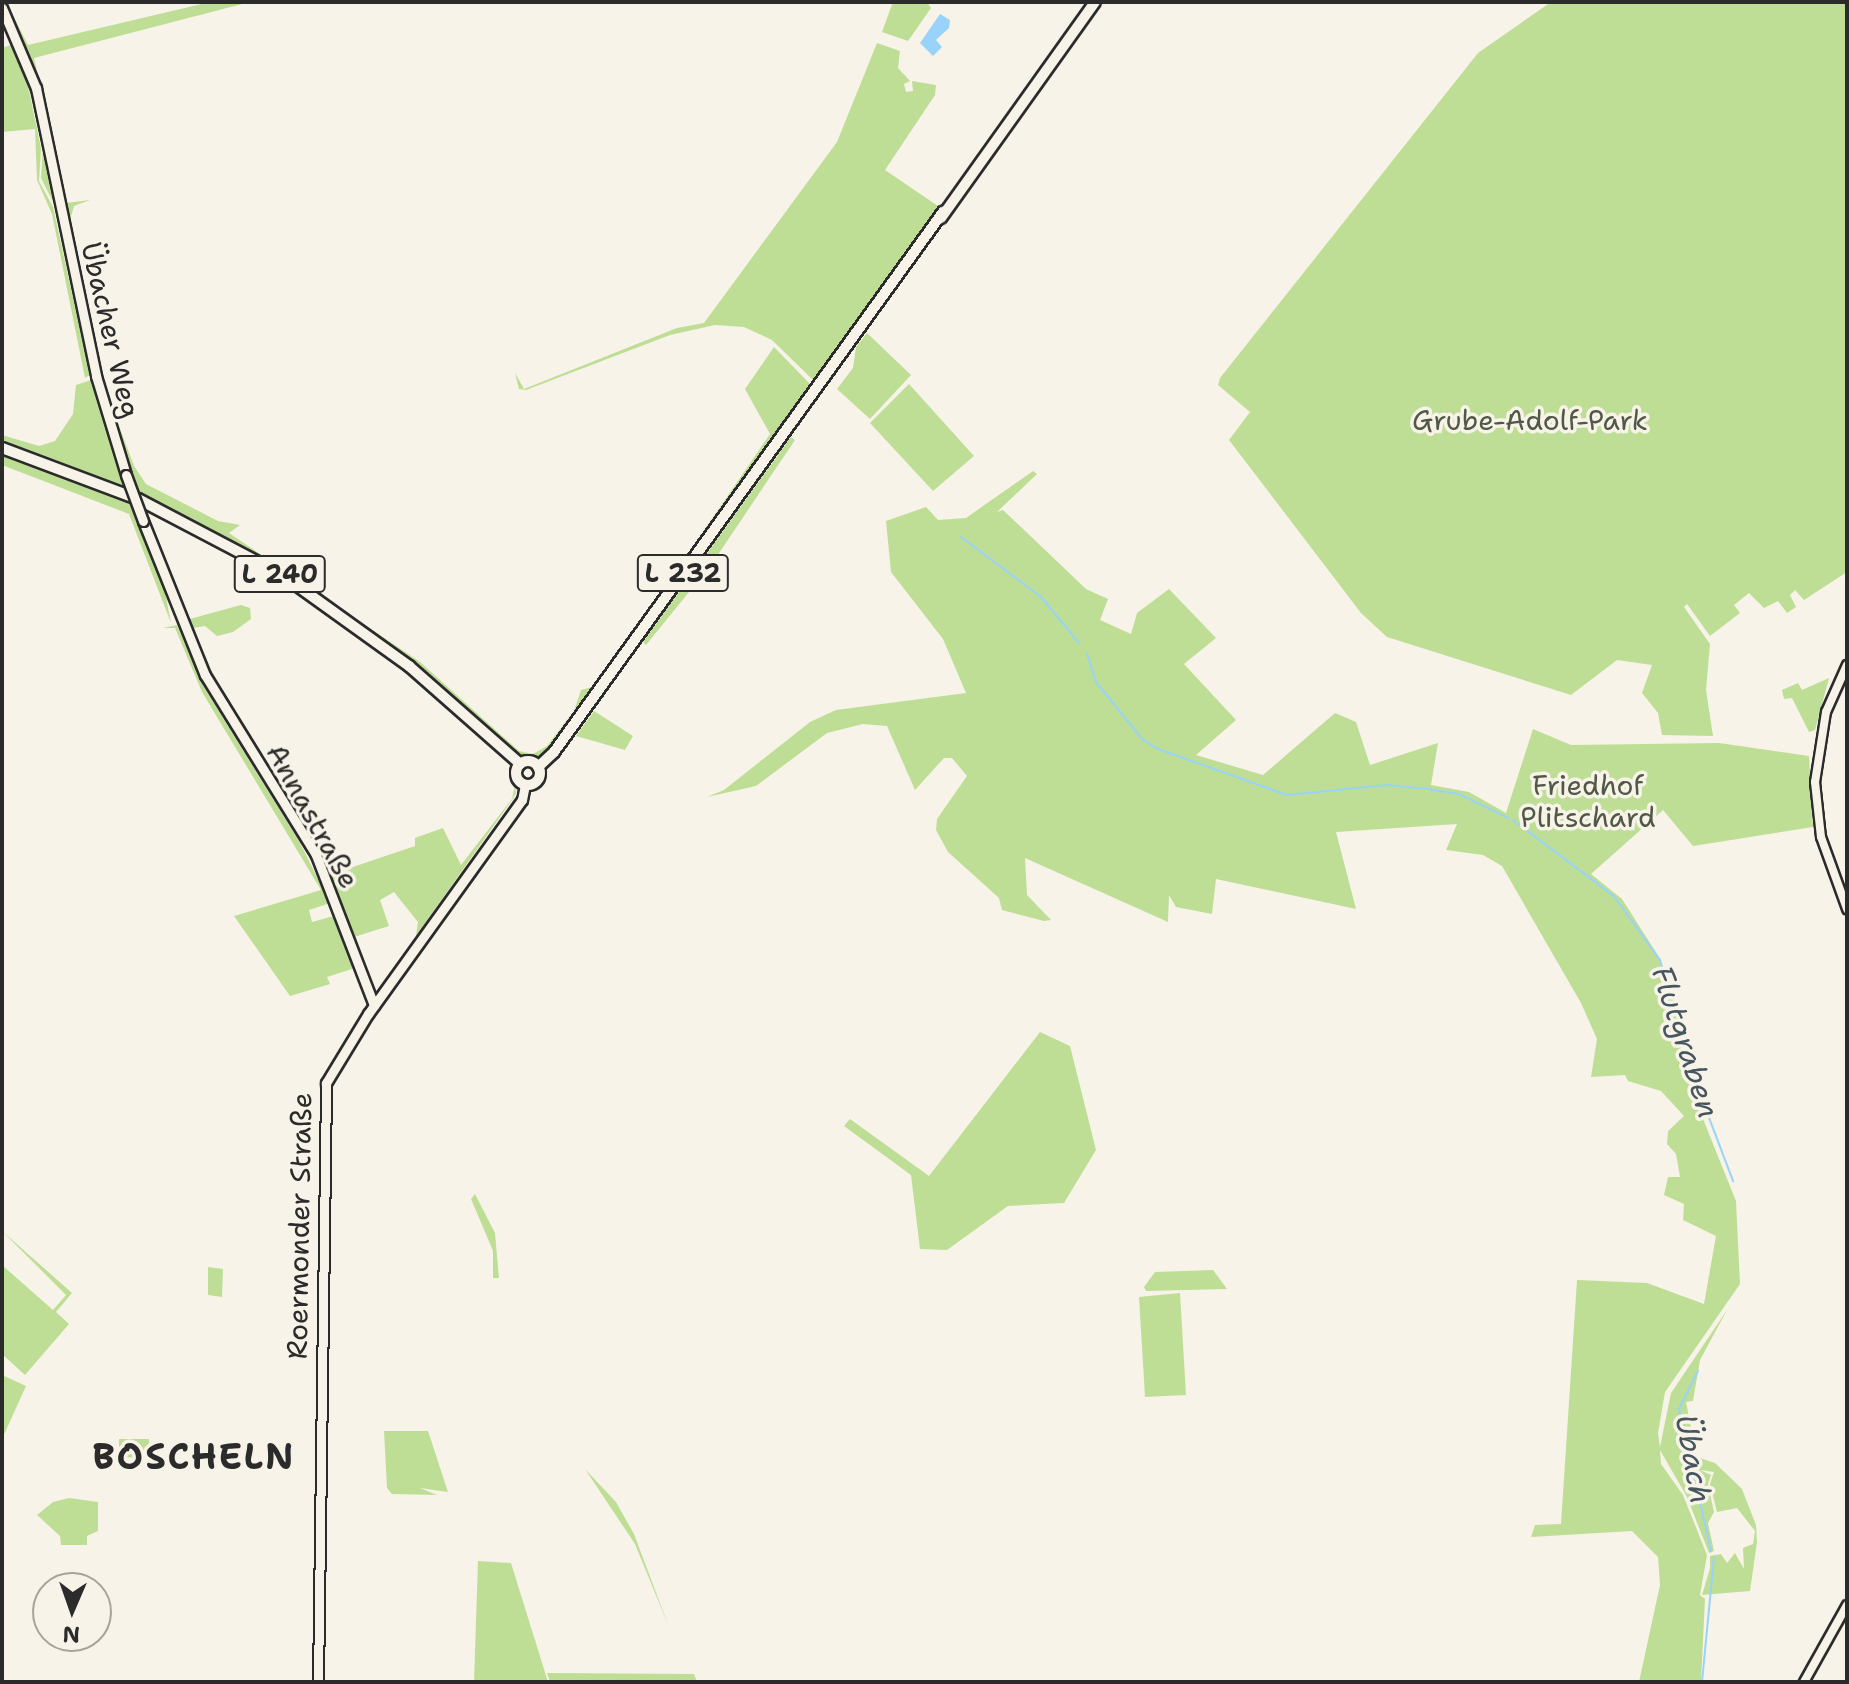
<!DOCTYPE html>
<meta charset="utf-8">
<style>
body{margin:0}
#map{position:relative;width:1849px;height:1684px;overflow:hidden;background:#f7f3e8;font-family:"Shantell Sans",sans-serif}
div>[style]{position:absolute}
.green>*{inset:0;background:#bede96}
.water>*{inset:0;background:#99d3f9}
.stream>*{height:2px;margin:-1px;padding:0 1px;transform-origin:1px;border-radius:1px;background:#99d3f9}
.roads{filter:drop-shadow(2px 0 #2b2b2b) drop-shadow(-2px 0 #2b2b2b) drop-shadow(0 2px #2b2b2b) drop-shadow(0 -2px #2b2b2b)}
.tertiary>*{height:8px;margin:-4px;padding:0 4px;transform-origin:4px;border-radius:4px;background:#f7f3e8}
.secondary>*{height:9px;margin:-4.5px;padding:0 4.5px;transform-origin:4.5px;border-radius:4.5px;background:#f7f3e8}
.primary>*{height:10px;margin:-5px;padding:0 5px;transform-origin:5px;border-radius:5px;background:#f7f3e8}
.primary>.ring{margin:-5px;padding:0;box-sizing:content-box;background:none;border:10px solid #f7f3e8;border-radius:50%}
.bridges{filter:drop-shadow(2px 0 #2b2b2b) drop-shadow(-2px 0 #2b2b2b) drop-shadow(0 2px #2b2b2b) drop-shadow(0 -2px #2b2b2b)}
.secondary-bridge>*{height:9px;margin:-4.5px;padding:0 4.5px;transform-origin:4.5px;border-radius:4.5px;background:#f7f3e8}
span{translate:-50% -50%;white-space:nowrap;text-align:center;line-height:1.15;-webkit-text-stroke:7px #f7f3e8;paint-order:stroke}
.shield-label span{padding:2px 6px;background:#f7f3e8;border:2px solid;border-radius:6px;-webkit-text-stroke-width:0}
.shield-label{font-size:26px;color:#2b2b2b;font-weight:700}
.street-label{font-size:28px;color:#2b2b2b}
.park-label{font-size:28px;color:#505846}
.water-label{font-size:30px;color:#46555e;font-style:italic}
.district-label{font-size:36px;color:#2b2b2b;font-weight:700;letter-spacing:2px}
.frame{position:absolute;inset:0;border:4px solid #2b2b2b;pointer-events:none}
.north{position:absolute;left:32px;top:1572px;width:80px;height:80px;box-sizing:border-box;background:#f7f3e8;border:2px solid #a5a39c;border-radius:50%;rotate:182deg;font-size:22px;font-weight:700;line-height:32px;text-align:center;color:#2b2b2b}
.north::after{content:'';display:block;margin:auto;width:28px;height:36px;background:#2b2b2b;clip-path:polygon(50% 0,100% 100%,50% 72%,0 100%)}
</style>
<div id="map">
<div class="green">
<i style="clip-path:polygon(2px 2px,8px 6px,28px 45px,210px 2px,250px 2px,34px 58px,66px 203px,90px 200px,74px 206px,70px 220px,97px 366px,33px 67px)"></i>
<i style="clip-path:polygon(893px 2px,927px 2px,931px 8px,908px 41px,882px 32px)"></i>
<i style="clip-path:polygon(1551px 2px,1847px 2px,1847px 572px,1804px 600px,1795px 590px,1790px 595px,1796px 607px,1787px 613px,1778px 601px,1764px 608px,1749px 593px,1734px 605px,1740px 613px,1710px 636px,1687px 604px,1684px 607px,1710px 644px,1706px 690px,1713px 736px,1662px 735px,1658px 713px,1642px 693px,1652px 665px,1617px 660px,1571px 695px,1387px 637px,1361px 613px,1229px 440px,1250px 412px,1218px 385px,1220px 378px,1478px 53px)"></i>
<i style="clip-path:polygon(2px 22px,23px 69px,29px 91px,41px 148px,39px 181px,53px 207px,90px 375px,85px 378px,52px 214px,37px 180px,35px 129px,2px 132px,2px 48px,11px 45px)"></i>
<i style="clip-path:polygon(877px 43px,900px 51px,898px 68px,910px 81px,904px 84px,906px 92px,913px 91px,912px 81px,936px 85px,935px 95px,885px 170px,938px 206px,813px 380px,772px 340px,744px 327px,715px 325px,670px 335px,526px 390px,519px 389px,515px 373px,524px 389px,677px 328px,704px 323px,837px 142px)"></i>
<i style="clip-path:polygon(22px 60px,32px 85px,91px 373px,55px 206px,41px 178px,43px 147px)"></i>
<i style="clip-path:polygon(867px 333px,911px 375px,870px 419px,837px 389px,853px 368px,856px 347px)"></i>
<i style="clip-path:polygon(774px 347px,811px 385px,618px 656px,770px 434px,745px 389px)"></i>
<i style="clip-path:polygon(101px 378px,134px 466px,146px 484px,218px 521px,240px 525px,229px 533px,420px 662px,519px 751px,533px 754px,547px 746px,574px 711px,581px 690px,592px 687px,608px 669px,555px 743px,539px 756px,517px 756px,413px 665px,315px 593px,236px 543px,137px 494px)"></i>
<i style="clip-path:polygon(91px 380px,126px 489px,164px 587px,171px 623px,129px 514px,2px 465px,2px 435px,39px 446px,55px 441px,73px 414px,76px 385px)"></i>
<i style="clip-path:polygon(909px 384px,974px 456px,933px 491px,870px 423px)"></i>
<i style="clip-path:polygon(791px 437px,795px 440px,711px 565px,646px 645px,643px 642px)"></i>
<i style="clip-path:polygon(1033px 471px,1037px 474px,997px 512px,1003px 510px,1086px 589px,1108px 599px,1100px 620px,1131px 634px,1137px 613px,1169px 589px,1216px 638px,1184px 664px,1236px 720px,1196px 755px,1263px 775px,1335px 713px,1356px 722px,1370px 765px,1438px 743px,1431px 785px,1469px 792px,1506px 813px,1533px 729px,1571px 745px,1719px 743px,1809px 756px,1813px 827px,1693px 846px,1663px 810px,1591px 874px,1622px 899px,1657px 954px,1692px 1052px,1705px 1107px,1699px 1109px,1736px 1201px,1740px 1284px,1665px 1392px,1658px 1433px,1660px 1447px,1671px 1393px,1727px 1310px,1700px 1360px,1693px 1401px,1686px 1402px,1697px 1457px,1715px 1463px,1742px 1489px,1756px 1525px,1757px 1542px,1750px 1591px,1702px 1595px,1710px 1568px,1710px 1556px,1721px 1554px,1727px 1563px,1735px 1553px,1744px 1569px,1743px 1548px,1753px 1544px,1755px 1531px,1737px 1508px,1717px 1512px,1710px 1484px,1714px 1472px,1700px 1470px,1711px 1475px,1708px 1484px,1714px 1512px,1708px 1523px,1714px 1551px,1709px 1553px,1687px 1497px,1660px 1450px,1661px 1464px,1683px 1495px,1707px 1555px,1700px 1595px,1705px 1599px,1701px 1682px,1639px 1682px,1660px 1585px,1658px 1557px,1632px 1531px,1531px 1537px,1535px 1525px,1561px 1524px,1577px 1280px,1647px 1283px,1704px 1304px,1716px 1236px,1683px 1220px,1684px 1204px,1664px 1195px,1668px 1177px,1680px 1177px,1676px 1154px,1667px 1144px,1668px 1131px,1684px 1116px,1661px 1091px,1628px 1081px,1625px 1075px,1591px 1077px,1597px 1039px,1581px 1003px,1502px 866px,1483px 855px,1446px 850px,1457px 824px,1336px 832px,1356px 909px,1216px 879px,1212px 914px,1176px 907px,1169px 895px,1168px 922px,1025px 858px,1027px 895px,1051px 920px,1044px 921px,1002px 910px,999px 898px,948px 852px,936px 830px,937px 819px,967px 776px,952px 758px,944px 758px,915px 790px,887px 726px,863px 724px,827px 733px,756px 786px,707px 797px,724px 790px,810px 722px,836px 710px,966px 693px,943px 639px,891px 572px,886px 521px,926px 507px,938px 520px,966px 518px)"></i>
<i style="clip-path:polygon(241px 605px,250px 608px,251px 619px,233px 632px,217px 636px,205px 626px,193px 628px,220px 690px,213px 685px,186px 620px)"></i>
<i style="clip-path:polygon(177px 625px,205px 689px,300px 843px,330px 903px,309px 910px,312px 922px,337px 915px,358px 967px,327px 977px,330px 984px,290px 996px,234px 916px,321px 890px,202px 692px,175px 628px,163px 628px)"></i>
<i style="clip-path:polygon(1829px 678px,1815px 730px,1809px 732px,1792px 698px,1784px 699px,1782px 690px,1798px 683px,1802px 690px)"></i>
<i style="clip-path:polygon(594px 711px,633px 736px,625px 750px,576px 736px)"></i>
<i style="clip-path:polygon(515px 785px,516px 793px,512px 800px,416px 936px,418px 922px,394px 892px,380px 900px,389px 926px,354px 937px,308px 835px,332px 874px,415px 846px,415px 838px,443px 828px,461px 865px,512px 799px)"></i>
<i style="clip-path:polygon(1040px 1032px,1070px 1046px,1096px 1150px,1064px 1203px,1008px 1206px,947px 1250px,920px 1249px,911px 1175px,844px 1126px,850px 1119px,929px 1176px)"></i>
<i style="clip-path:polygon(475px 1194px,495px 1233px,499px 1278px,493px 1278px,493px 1251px,471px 1199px)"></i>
<i style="clip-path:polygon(2px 1231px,72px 1293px,56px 1312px,69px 1324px,25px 1375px,2px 1354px,2px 1265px,53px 1310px,66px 1295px)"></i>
<i style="clip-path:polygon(208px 1267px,223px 1269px,222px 1297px,208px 1295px)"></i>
<i style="clip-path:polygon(1213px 1270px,1227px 1289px,1146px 1291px,1144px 1287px,1155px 1272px)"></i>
<i style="clip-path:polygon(1180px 1293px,1186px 1395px,1145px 1397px,1139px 1297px)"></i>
<i style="clip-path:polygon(2px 1375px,26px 1386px,2px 1439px)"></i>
<i style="clip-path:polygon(384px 1431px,428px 1431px,448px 1492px,420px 1488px,437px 1495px,392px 1494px,387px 1488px)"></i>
<i style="clip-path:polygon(119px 1439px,149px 1439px,149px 1458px,119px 1457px)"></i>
<i style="clip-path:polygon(585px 1469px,616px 1502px,634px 1534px,669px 1627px,635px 1544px)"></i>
<i style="clip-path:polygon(69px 1498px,98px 1502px,98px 1531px,87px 1536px,87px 1545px,61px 1545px,60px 1536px,37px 1515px,53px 1502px)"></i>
<i style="clip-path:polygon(478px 1561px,511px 1563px,548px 1682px,474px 1682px)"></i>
<i style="clip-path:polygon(547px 1673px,694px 1674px,697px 1682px,550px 1682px)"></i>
</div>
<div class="water">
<i style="clip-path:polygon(940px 14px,950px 20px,949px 28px,936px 40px,942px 47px,933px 56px,920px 43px)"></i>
</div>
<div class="stream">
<i style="left:961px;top:537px;width:100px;rotate:36.9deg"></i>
<i style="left:1041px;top:597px;width:60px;rotate:50.4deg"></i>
<i style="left:1087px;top:654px;width:29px;rotate:72deg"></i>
<i style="left:1096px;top:682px;width:75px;rotate:51deg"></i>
<i style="left:1143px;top:740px;width:17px;rotate:31deg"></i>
<i style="left:1158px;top:749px;width:137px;rotate:19.6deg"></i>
<i style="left:1287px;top:795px;width:100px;rotate:-5.7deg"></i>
<i style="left:1387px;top:785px;width:40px;rotate:5.7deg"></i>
<i style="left:1427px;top:789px;width:32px;rotate:9deg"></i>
<i style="left:1459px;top:794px;width:55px;rotate:26.1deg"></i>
<i style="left:1513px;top:820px;width:126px;rotate:37deg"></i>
<i style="left:1614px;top:896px;width:79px;rotate:54.3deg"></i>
<i style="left:1660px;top:960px;width:131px;rotate:73.6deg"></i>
<i style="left:1697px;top:1086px;width:102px;rotate:69.2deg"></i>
<i style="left:1698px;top:1371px;width:42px;rotate:116.6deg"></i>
<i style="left:1679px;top:1409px;width:146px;rotate:77.3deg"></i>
<i style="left:1702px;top:1682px;width:125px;rotate:-84.5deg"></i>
</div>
<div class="roads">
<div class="tertiary">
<i style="left:1847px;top:665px;width:51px;rotate:114.1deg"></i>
<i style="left:1826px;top:712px;width:71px;rotate:98.9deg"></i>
<i style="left:1815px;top:782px;width:55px;rotate:83.8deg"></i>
<i style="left:1821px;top:837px;width:77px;rotate:70.1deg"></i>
<i style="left:1804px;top:1682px;width:88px;rotate:-60.8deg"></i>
</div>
<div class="secondary">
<i style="left:2px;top:8px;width:87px;rotate:67deg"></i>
<i style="left:36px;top:88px;width:294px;rotate:78.2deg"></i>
<i style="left:96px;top:376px;width:103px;rotate:73.1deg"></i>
<i style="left:143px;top:521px;width:166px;rotate:68.1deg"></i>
<i style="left:205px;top:675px;width:211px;rotate:58.3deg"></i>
<i style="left:316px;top:855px;width:161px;rotate:68.9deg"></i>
<i style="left:318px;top:1682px;width:599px;rotate:-89.23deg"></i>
<i style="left:326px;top:1083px;width:81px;rotate:-58.7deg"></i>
<i style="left:368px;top:1014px;width:264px;rotate:-54.3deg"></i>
<i style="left:522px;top:800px;width:15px;rotate:-79deg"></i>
</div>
<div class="primary">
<i style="left:941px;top:218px;width:265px;rotate:-54.5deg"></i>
<i style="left:2px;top:448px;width:145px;rotate:20.6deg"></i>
<i style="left:138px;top:499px;width:161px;rotate:27.7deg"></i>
<i style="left:281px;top:574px;width:158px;rotate:35.7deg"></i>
<i style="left:409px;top:666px;width:148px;rotate:41.4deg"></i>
<i class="ring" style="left:516px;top:761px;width:14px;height:14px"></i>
<i style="left:538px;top:767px;width:22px;rotate:-43deg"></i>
<i style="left:554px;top:752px;width:666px;rotate:-54.23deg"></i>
</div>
</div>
<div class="bridges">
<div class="secondary-bridge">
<i style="left:126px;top:475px;width:49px;rotate:69.7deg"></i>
</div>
</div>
<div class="shield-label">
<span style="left:683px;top:573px">L 232</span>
<span style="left:280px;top:574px">L 240</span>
</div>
<div class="street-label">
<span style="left:111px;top:330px;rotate:77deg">Übacher Weg</span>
<span style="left:313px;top:816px;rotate:61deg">Annastraße</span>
<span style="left:299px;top:1226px;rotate:-89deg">Roermonder Straße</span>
</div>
<div class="park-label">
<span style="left:1530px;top:420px">Grube-Adolf-Park</span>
<span style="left:1588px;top:801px">Friedhof<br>Plitschard</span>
</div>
<div class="water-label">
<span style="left:1685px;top:1042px;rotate:72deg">Flutgraben</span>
<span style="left:1693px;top:1459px;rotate:80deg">Übach</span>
</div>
<div class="district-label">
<span style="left:194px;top:1457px">BOSCHELN</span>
</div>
<div class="frame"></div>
<div class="north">N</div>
</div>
